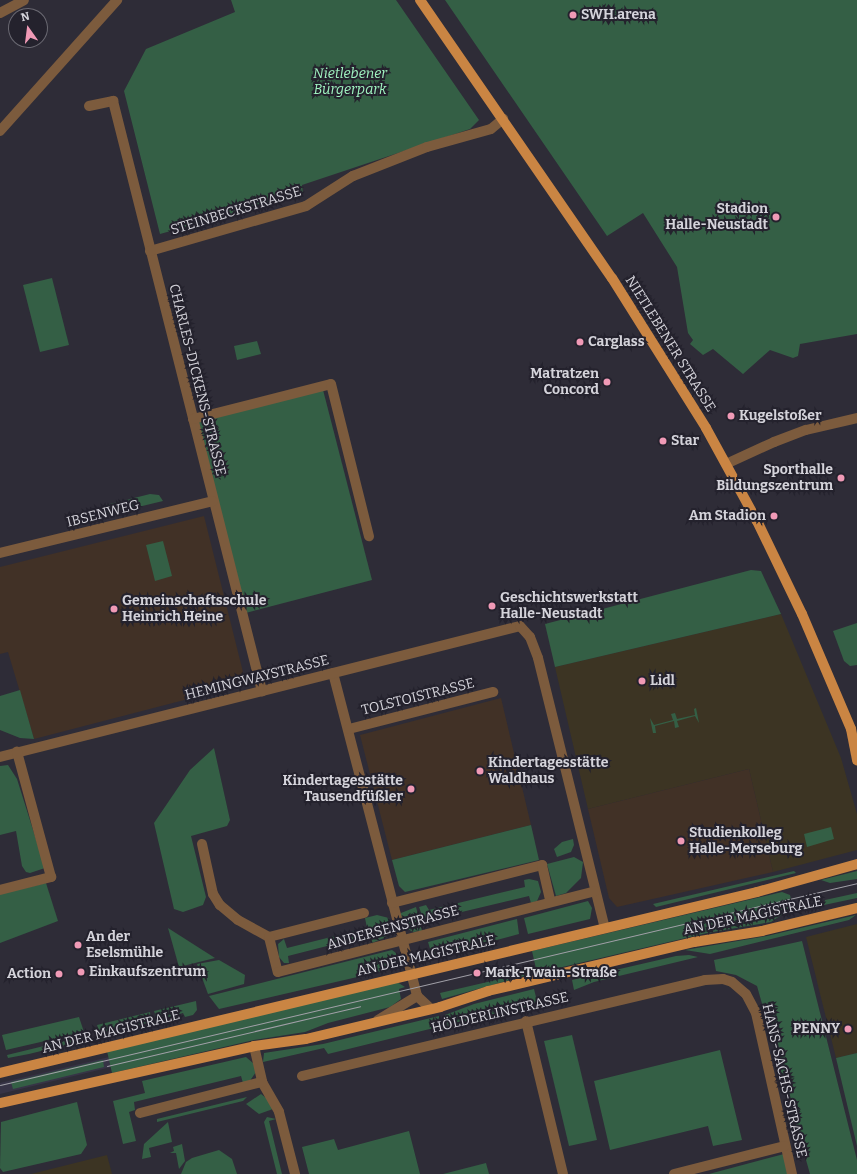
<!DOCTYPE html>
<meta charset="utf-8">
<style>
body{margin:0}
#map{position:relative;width:857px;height:1174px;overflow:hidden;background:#2e2c37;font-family:Bitter,serif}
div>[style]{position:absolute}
.commercial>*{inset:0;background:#3c3423}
.built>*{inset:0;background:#373446}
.education>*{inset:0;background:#413126}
.green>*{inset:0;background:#345f45}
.minor>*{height:10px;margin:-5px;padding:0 5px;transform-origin:5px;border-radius:5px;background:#7c5b3d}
.major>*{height:10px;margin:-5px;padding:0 5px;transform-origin:5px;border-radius:5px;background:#ca8543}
.tram>*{height:1px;margin:-0.5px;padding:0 0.5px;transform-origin:0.5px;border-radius:0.5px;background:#a1a0a8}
.dots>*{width:11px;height:11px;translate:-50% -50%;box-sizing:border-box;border:2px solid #24222d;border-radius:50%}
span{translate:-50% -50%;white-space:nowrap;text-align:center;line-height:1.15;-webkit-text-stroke:4px #24222d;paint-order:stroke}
.poi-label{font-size:14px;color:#d4d3da;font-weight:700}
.left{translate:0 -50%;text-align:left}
.right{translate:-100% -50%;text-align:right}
.park-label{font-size:14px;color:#a0f4c1;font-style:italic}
.street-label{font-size:14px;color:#d4d3da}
.north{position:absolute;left:8px;top:8px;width:40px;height:40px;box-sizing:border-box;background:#24222d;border:1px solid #6a6972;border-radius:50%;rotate:346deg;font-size:11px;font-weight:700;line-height:16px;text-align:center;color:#d4d3da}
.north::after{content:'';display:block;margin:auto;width:14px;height:18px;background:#f09ab6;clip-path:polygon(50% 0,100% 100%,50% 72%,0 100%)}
</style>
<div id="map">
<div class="commercial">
<i style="clip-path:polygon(781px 614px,841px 758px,857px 814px,857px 850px,773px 872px,749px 769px,588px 809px,555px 667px)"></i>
<i style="clip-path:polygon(857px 924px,857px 1053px,836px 1058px,806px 937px)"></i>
<i style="clip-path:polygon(107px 1155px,112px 1174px,31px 1174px)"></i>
</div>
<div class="built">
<i style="clip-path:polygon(109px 1057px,111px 1067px,0 1094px,0 1083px)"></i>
</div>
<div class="education">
<i style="clip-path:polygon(204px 516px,246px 684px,34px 739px,8px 652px,0 654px,0 567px)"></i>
<i style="clip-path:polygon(501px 698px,531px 825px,392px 860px,360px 735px)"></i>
<i style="clip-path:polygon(749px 769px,773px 872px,617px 907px,609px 898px,588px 809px)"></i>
</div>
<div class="green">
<i style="clip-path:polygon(231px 0,396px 0,479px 120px,470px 129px,302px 185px,303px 194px,160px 234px,124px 91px,146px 49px,235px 12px)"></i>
<i style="clip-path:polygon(445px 0,857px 0,857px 334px,800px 344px,798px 356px,793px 358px,770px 350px,743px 374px,713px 349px,703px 355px,690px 344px,693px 340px,688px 333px,677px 267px,643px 213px,607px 236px)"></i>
<i style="clip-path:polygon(52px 278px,69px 345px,40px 352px,23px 285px)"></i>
<i style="clip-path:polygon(257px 341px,261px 354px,237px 360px,234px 346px)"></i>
<i style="clip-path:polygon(322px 386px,372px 580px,242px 614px,193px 419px)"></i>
<i style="clip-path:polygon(150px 494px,159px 495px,163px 501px,105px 515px,102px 506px)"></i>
<i style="clip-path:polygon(163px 541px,172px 576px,155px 581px,146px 545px)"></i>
<i style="clip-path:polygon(751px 570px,761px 571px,781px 614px,555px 667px,545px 624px)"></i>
<i style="clip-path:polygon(857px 623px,857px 665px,850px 666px,844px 661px,833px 631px)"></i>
<i style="clip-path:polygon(20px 690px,34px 739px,20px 738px,0 730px,0 696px)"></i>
<i style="clip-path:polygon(696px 708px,699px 723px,695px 716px,677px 721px,679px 727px,675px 728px,674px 721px,655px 726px,656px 733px,653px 733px,650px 718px,654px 725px,673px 720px,671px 714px,675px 713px,677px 719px,695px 715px,694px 709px)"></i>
<i style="clip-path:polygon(214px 748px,230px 820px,227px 826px,191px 836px,206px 897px,203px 905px,183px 912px,174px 909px,154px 823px,190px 770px)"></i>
<i style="clip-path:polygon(8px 765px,17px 779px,45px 868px,30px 873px,26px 872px,22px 866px,16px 831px,0 835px,0 766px)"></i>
<i style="clip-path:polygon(531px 825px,539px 860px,405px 892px,399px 886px,392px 860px)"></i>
<i style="clip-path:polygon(831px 827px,834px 839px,807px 847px,804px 834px)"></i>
<i style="clip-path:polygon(573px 839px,574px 845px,571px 852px,557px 857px,554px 849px,562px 842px)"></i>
<i style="clip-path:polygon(574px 857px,583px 862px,581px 878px,566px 893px,556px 896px,547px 864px)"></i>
<i style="clip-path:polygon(794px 871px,796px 873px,656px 907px,653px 904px)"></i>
<i style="clip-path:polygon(857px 871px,857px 879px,830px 883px,821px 880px)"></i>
<i style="clip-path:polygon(529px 879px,538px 881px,541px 892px,537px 901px,531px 903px,529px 896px,424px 921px,419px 907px,426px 905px,429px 910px,525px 887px,524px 880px)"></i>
<i style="clip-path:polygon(46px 883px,58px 921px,0 943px,0 894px)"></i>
<i style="clip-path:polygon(782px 892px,790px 895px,793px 907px,771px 922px,707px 933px,537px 973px,532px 951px)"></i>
<i style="clip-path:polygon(857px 893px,857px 898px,824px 905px,825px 900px)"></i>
<i style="clip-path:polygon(588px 901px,592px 908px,590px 919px,528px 934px,524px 918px)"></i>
<i style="clip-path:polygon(416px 907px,422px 931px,413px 932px,403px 926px,400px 919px,401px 913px)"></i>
<i style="clip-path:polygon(377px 915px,389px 918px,391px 924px,392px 929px,384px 938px,372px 943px,370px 935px,288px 956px,289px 963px,284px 963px,279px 957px,278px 944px,284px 939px,287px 948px,367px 928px,365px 918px)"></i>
<i style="clip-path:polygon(856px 915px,849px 920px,710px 954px,685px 950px,767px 936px)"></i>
<i style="clip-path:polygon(517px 919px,519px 934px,489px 942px,490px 945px,433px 959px,428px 942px)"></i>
<i style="clip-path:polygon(168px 928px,215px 958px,179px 967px)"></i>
<i style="clip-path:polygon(802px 941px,857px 1160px,857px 1174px,810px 1174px,757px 986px,736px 975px,716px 971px,714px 960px)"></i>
<i style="clip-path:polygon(392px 950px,396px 953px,398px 961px,396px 968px,219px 1009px,209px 996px)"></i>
<i style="clip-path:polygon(689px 955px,698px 957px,594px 982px,574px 990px,572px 980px,676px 956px)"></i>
<i style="clip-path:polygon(219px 960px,245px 975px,244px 984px,208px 994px,197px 964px)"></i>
<i style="clip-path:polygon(531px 972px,531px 974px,442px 999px,440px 993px)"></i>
<i style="clip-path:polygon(397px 982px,405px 987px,399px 989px,401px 999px,390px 1007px,328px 1023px,305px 1032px,254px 1040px,112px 1073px,107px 1051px)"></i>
<i style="clip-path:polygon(534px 989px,537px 1001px,531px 1006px,448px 1026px,445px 1015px,474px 1004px)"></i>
<i style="clip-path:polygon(196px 1001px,197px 1010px,193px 1015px,185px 1017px,183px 1013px,157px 1020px,154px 1011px)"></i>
<i style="clip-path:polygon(150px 1012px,152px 1025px,103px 1037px,99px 1031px,97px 1025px)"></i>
<i style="clip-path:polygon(439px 1016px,442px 1026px,328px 1054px,324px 1048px,263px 1062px,264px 1053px,323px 1044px)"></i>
<i style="clip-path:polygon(79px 1017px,84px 1032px,6px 1050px,2px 1035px)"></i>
<i style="clip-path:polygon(572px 1035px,597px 1140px,569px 1146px,544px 1041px)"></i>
<i style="clip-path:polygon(85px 1036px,86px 1040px,29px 1054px,8px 1058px,7px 1055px)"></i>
<i style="clip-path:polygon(720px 1050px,742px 1140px,713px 1146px,708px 1126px,610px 1150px,594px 1081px)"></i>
<i style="clip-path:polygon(857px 1053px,857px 1146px,836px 1058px)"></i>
<i style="clip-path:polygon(246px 1057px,254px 1064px,256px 1072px,249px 1082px,243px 1083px,241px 1076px,134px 1102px,135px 1110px,129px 1112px,136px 1141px,123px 1144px,113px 1101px,145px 1093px,142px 1081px)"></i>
<i style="clip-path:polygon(103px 1060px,104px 1067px,13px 1089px,11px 1082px)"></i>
<i style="clip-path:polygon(261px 1094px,270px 1101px,273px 1109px,259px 1114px,246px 1104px)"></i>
<i style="clip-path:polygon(247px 1097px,243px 1101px,157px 1122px,157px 1119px)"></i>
<i style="clip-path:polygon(77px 1102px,87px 1145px,81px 1154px,3px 1172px,0 1168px,1px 1122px)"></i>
<i style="clip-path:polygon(267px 1117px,276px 1119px,269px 1121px,282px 1174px,277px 1174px,264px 1122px)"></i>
<i style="clip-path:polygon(168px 1122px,172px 1142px,149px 1148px,151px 1157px,142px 1159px,144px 1144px)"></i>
<i style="clip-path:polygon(409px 1131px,420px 1174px,309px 1174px,302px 1147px,334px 1139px,338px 1150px)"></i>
<i style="clip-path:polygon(182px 1144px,185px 1161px,179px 1169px,176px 1153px,170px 1153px,174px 1151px,173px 1147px)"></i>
<i style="clip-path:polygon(219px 1150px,232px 1159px,237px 1174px,181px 1174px,186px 1162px,192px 1158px)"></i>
<i style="clip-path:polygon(784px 1154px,789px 1174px,709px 1174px)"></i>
<i style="clip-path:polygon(486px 1163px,489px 1174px,443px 1174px)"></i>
</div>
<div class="minor">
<i style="left:0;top:13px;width:27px;rotate:-28deg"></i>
<i style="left:89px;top:106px;width:25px;rotate:-12deg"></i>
<i style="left:113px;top:101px;width:609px;rotate:75.83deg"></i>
<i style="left:0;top:131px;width:176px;rotate:-48.2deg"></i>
<i style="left:150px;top:251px;width:162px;rotate:-16.1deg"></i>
<i style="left:306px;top:206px;width:56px;rotate:-32.6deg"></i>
<i style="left:353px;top:176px;width:79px;rotate:-21.4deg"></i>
<i style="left:427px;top:147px;width:66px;rotate:-15.7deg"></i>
<i style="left:491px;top:129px;width:16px;rotate:-40deg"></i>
<i style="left:193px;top:419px;width:142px;rotate:-14.2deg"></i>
<i style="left:331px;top:384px;width:157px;rotate:76deg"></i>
<i style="left:726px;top:464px;width:53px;rotate:-24.6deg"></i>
<i style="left:774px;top:442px;width:34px;rotate:-21deg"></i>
<i style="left:806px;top:430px;width:52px;rotate:-13.2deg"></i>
<i style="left:0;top:553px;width:219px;rotate:-13.7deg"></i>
<i style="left:333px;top:673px;width:334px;rotate:75.4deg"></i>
<i style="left:417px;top:996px;width:19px;rotate:43deg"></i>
<i style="left:349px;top:729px;width:149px;rotate:-14.4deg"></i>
<i style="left:0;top:757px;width:536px;rotate:-14.14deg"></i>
<i style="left:520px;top:626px;width:15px;rotate:48deg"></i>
<i style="left:530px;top:637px;width:22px;rotate:69deg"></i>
<i style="left:538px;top:658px;width:278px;rotate:76.1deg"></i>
<i style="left:202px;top:844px;width:51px;rotate:77.6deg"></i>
<i style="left:213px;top:894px;width:13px;rotate:58deg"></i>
<i style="left:220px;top:905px;width:23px;rotate:40deg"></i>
<i style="left:238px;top:920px;width:35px;rotate:29deg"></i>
<i style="left:269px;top:937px;width:98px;rotate:-14.2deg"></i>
<i style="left:0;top:890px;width:53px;rotate:-14.3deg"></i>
<i style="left:51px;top:877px;width:130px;rotate:-105.2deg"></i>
<i style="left:392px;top:903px;width:155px;rotate:-14.2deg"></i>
<i style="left:542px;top:865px;width:37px;rotate:77deg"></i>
<i style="left:269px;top:937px;width:36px;rotate:76deg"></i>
<i style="left:278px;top:972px;width:327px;rotate:-14.3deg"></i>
<i style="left:378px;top:1020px;width:46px;rotate:-31.6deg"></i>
<i style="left:526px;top:1021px;width:157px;rotate:76.4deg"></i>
<i style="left:254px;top:1046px;width:37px;rotate:77deg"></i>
<i style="left:262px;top:1082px;width:34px;rotate:60deg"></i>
<i style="left:279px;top:1112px;width:64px;rotate:75.5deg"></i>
<i style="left:302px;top:1076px;width:414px;rotate:-13.4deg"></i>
<i style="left:705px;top:980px;width:18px;rotate:-3deg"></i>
<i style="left:723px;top:979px;width:9px;rotate:18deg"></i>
<i style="left:732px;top:982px;width:18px;rotate:41deg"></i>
<i style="left:746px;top:994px;width:21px;rotate:62deg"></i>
<i style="left:756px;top:1013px;width:165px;rotate:77.4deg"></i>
<i style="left:140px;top:1113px;width:126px;rotate:-14.3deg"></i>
<i style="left:674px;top:1174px;width:114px;rotate:-14.2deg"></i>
</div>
<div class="major">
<i style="left:420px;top:0;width:338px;rotate:55.4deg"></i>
<i style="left:612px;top:278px;width:177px;rotate:57.9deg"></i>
<i style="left:706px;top:428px;width:106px;rotate:61.3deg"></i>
<i style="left:757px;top:521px;width:103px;rotate:64.2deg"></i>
<i style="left:802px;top:614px;width:125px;rotate:66.9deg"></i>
<i style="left:851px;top:729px;width:32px;rotate:79deg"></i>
<i style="left:0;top:1073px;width:778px;rotate:-13.45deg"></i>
<i style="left:757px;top:892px;width:104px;rotate:-15.6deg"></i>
<i style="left:0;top:1103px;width:260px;rotate:-12.6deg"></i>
<i style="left:254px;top:1046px;width:52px;rotate:-7.7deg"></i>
<i style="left:306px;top:1039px;width:138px;rotate:-13.4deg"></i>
<i style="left:440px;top:1007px;width:51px;rotate:-18.4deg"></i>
<i style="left:488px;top:991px;width:212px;rotate:-13.4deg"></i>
<i style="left:694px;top:942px;width:69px;rotate:-9.2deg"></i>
<i style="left:762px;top:931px;width:98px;rotate:-13.6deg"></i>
</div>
<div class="tram">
<i style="left:107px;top:1066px;width:260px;rotate:-13.3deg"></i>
<i style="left:0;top:1085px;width:880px;rotate:-13.26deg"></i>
</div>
<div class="dots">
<i style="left:573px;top:15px;background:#f09ab6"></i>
<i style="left:776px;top:217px;background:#f09ab6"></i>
<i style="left:580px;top:342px;background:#f09ab6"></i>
<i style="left:607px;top:382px;background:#f09ab6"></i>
<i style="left:731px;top:416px;background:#f09ab6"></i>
<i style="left:663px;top:441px;background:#f09ab6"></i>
<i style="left:841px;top:478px;background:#f09ab6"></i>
<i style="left:774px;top:516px;background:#f09ab6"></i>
<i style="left:492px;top:606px;background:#f09ab6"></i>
<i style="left:114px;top:609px;background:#f09ab6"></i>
<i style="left:642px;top:681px;background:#f09ab6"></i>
<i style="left:480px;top:771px;background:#f09ab6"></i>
<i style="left:411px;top:789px;background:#f09ab6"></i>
<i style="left:681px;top:841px;background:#f09ab6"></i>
<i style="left:78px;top:945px;background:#f09ab6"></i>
<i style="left:81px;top:972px;background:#f09ab6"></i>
<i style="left:477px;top:973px;background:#f09ab6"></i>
<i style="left:59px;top:974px;background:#f09ab6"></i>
<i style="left:848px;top:1029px;background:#f09ab6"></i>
</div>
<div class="poi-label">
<span class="left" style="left:581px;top:15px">SWH.arena</span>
<span class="right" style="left:768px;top:217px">Stadion<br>Halle-Neustadt</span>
<span class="left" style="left:588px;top:342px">Carglass</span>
<span class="right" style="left:599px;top:382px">Matratzen<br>Concord</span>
<span class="left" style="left:739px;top:416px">Kugelstoßer</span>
<span class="left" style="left:671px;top:441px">Star</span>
<span class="right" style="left:833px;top:478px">Sporthalle<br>Bildungszentrum</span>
<span class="right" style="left:766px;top:516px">Am Stadion</span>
<span class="left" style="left:500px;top:606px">Geschichtswerkstatt<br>Halle-Neustadt</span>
<span class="left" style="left:122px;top:609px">Gemeinschaftsschule<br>Heinrich Heine</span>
<span class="left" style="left:650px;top:681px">Lidl</span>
<span class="left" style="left:488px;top:771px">Kindertagesstätte<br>Waldhaus</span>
<span class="right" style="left:403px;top:789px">Kindertagesstätte<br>Tausendfüßler</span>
<span class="left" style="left:689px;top:841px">Studienkolleg<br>Halle-Merseburg</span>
<span class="left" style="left:86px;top:945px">An der<br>Eselsmühle</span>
<span class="left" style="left:89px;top:972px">Einkaufszentrum</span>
<span class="left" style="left:485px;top:973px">Mark-Twain-Straße</span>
<span class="right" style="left:51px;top:974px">Action</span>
<span class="right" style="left:840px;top:1029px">PENNY</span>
</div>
<div class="park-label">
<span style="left:350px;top:82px">Nietlebener<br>Bürgerpark</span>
</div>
<div class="street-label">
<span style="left:236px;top:211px;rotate:-17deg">STEINBECKSTRASSE</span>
<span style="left:670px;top:344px;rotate:58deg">NIETLEBENER STRASSE</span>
<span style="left:197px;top:380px;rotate:76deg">CHARLES-DICKENS-STRASSE</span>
<span style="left:103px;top:514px;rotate:-14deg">IBSENWEG</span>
<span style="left:257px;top:678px;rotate:-14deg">HEMINGWAYSTRASSE</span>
<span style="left:418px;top:697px;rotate:-14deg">TOLSTOISTRASSE</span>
<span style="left:753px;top:916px;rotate:-12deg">AN DER MAGISTRALE</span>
<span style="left:393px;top:928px;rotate:-15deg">ANDERSENSTRASSE</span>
<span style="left:426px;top:956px;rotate:-13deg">AN DER MAGISTRALE</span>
<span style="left:500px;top:1013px;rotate:-13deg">HÖLDERLINSTRASSE</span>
<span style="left:111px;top:1032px;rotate:-14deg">AN DER MAGISTRALE</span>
<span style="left:784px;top:1081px;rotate:77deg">HANS-SACHS-STRASSE</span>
</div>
<div class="north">N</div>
</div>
